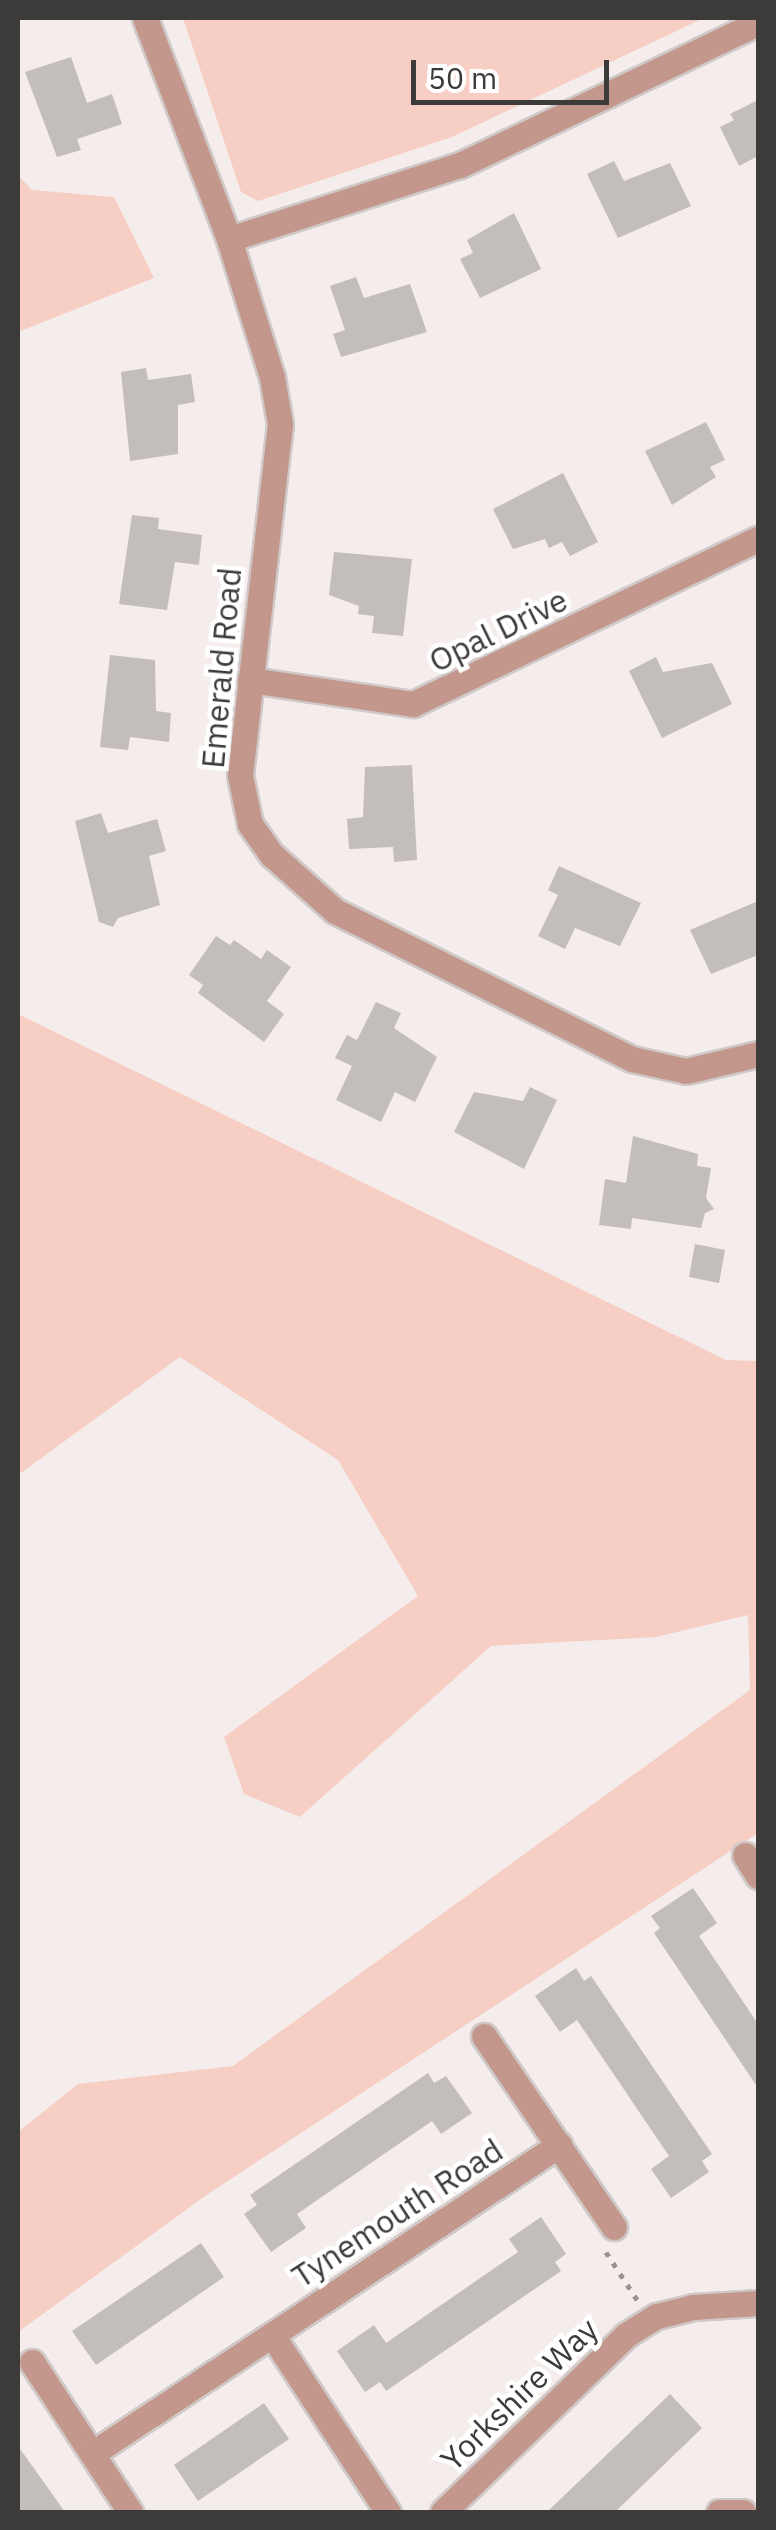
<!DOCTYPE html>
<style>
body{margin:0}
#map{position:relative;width:776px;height:2530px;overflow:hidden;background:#f4edec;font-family:"IBM Plex Sans",sans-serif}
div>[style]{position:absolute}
.green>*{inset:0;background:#f7cec4}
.building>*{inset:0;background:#c3bdbc}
.path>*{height:5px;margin-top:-2.5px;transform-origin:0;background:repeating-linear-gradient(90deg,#979291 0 5px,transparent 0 13px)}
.roads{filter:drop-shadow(2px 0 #cfc9c8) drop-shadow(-2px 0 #cfc9c8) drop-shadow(0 2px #cfc9c8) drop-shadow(0 -2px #cfc9c8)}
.street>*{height:25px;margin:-12.5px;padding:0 12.5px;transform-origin:12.5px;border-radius:12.5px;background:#c3978c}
span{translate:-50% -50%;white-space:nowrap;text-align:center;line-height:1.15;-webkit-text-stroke:9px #fff;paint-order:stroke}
.street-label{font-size:32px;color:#3d3a3a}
.frame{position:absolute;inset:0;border:20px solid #3d3a3a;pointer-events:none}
.scale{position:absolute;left:411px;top:60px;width:198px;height:45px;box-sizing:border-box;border:5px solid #3d3a3a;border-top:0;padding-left:12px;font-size:30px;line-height:35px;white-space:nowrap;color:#3d3a3a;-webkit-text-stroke:8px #fff;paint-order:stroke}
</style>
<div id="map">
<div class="green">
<i style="clip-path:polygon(183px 18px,704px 18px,452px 137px,258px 201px,241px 192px)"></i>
<i style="clip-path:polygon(18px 175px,32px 190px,114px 197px,154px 278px,18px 332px)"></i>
<i style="clip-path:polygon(18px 1014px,726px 1360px,758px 1361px,758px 1833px,208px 2194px,18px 2332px,18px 2132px,78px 2084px,233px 2066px,750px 1690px,748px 1615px,656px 1637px,491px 1646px,300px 1817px,244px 1794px,224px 1737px,418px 1596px,338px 1460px,180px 1357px,18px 1475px)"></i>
</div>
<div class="building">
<i style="clip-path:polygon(71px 57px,87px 103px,112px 94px,122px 124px,77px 139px,81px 150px,57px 157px,25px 72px)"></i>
<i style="clip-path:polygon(758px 100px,758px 156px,739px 166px,720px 127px,734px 120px,730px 114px)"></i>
<i style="clip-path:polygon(614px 161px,624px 181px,670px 163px,691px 206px,618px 238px,587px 174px)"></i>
<i style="clip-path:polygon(514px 213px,541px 269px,480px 298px,460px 259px,473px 253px,467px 240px)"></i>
<i style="clip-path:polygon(356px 277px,364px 298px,410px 284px,427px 332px,341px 357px,333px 334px,345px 330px,330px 286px)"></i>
<i style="clip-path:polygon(146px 368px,148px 380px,191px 374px,195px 402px,178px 405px,178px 454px,130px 461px,121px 372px)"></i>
<i style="clip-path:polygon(706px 422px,725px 460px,710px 467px,716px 477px,672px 505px,645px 451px)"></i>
<i style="clip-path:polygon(563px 473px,598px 542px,570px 556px,562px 542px,549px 548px,545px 539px,513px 549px,493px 509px)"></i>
<i style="clip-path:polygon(132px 515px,159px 518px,158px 529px,202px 535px,199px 565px,175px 562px,167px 610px,119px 604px)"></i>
<i style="clip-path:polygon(334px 552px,412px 559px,403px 636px,372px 633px,374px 616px,358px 614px,359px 606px,329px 595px)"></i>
<i style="clip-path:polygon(110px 655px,155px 660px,156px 711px,171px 713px,169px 742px,130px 737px,128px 750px,100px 747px)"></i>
<i style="clip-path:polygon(656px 657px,663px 672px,712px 663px,732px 704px,662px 738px,629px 671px)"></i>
<i style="clip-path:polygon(412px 765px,417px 860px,394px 862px,393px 847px,349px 849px,347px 819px,363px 817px,365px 767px)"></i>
<i style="clip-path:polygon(101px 813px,108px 833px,157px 819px,166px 851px,149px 856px,160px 905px,118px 918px,113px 927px,99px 922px,75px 821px)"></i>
<i style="clip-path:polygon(559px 866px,641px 903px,620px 946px,575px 928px,565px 949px,538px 936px,558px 895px,548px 890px)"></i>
<i style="clip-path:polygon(758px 901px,758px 955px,711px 974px,690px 930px)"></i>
<i style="clip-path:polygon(216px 936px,230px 945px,234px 940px,261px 959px,267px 950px,291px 967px,267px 1001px,284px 1014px,264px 1042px,198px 993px,203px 985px,189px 975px)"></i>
<i style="clip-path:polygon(376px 1002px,401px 1013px,394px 1028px,437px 1057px,415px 1102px,395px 1092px,381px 1122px,336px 1100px,352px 1066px,335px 1058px,347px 1035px,357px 1040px)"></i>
<i style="clip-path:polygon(530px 1087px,557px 1100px,524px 1169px,454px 1132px,474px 1092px,523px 1101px)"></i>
<i style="clip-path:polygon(633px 1136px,698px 1154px,697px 1166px,711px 1168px,706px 1198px,714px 1209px,705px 1213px,701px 1228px,632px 1218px,631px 1229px,599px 1225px,605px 1179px,626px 1183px)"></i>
<i style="clip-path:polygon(695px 1244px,725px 1250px,719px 1283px,689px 1277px)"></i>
<i style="clip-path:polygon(693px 1888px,717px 1923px,699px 1936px,758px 2024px,758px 2088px,654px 1933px,660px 1928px,651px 1916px)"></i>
<i style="clip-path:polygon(576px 1968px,584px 1981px,591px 1976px,712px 2154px,702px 2161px,709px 2172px,671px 2198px,651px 2169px,669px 2156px,577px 2020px,560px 2032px,535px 1996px)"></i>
<i style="clip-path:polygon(428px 2073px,434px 2083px,446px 2076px,472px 2113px,441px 2134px,432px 2121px,297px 2214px,306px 2228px,271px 2252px,244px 2214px,257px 2205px,250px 2195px)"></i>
<i style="clip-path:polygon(541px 2217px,566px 2254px,555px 2262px,561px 2271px,386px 2391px,380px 2382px,365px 2392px,337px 2351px,374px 2325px,386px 2343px,518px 2252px,509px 2239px)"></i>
<i style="clip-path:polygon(201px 2243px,224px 2277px,96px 2365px,72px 2331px)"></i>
<i style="clip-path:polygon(670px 2394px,702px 2428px,615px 2512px,547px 2512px)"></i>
<i style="clip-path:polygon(264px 2403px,289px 2439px,198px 2501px,174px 2465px)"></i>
<i style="clip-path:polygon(18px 2446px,65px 2512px,18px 2512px)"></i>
</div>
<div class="path">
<i style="left:606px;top:2252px;width:59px;rotate:56.9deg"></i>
</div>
<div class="roads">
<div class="street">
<i style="left:145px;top:18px;width:236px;rotate:69.2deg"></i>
<i style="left:229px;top:239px;width:145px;rotate:72.7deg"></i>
<i style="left:272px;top:377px;width:48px;rotate:80.3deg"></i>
<i style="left:280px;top:424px;width:353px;rotate:96.5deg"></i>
<i style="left:240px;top:775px;width:50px;rotate:78.5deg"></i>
<i style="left:250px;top:824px;width:38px;rotate:55deg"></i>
<i style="left:272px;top:855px;width:84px;rotate:41.6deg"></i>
<i style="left:335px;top:911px;width:332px;rotate:26.5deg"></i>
<i style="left:632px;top:1059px;width:55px;rotate:12.5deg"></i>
<i style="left:686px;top:1071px;width:74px;rotate:-13.3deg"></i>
<i style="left:229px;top:239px;width:243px;rotate:-17.8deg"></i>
<i style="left:460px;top:165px;width:330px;rotate:-25.5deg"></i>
<i style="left:250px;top:680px;width:165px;rotate:8.4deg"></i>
<i style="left:413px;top:704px;width:382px;rotate:-25.6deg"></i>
<i style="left:745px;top:1855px;width:25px;rotate:58deg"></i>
<i style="left:484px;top:2036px;width:231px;rotate:55.8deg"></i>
<i style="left:272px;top:2335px;width:212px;rotate:56.8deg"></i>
<i style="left:32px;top:2362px;width:179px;rotate:56.8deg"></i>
<i style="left:93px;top:2453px;width:559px;rotate:-33.46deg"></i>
<i style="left:443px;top:2512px;width:255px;rotate:-44deg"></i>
<i style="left:626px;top:2335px;width:36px;rotate:-32deg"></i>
<i style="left:657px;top:2316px;width:37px;rotate:-14deg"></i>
<i style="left:693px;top:2307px;width:65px;rotate:-3.5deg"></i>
<i style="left:719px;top:2512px;width:24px"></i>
</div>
</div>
<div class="street-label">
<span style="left:498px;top:630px;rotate:-26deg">Opal Drive</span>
<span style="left:221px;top:668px;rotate:-85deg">Emerald Road</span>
<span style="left:397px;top:2213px;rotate:-33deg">Tynemouth Road</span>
<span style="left:519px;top:2394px;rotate:-44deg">Yorkshire Way</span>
</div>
<div class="frame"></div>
<div class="scale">50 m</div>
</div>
